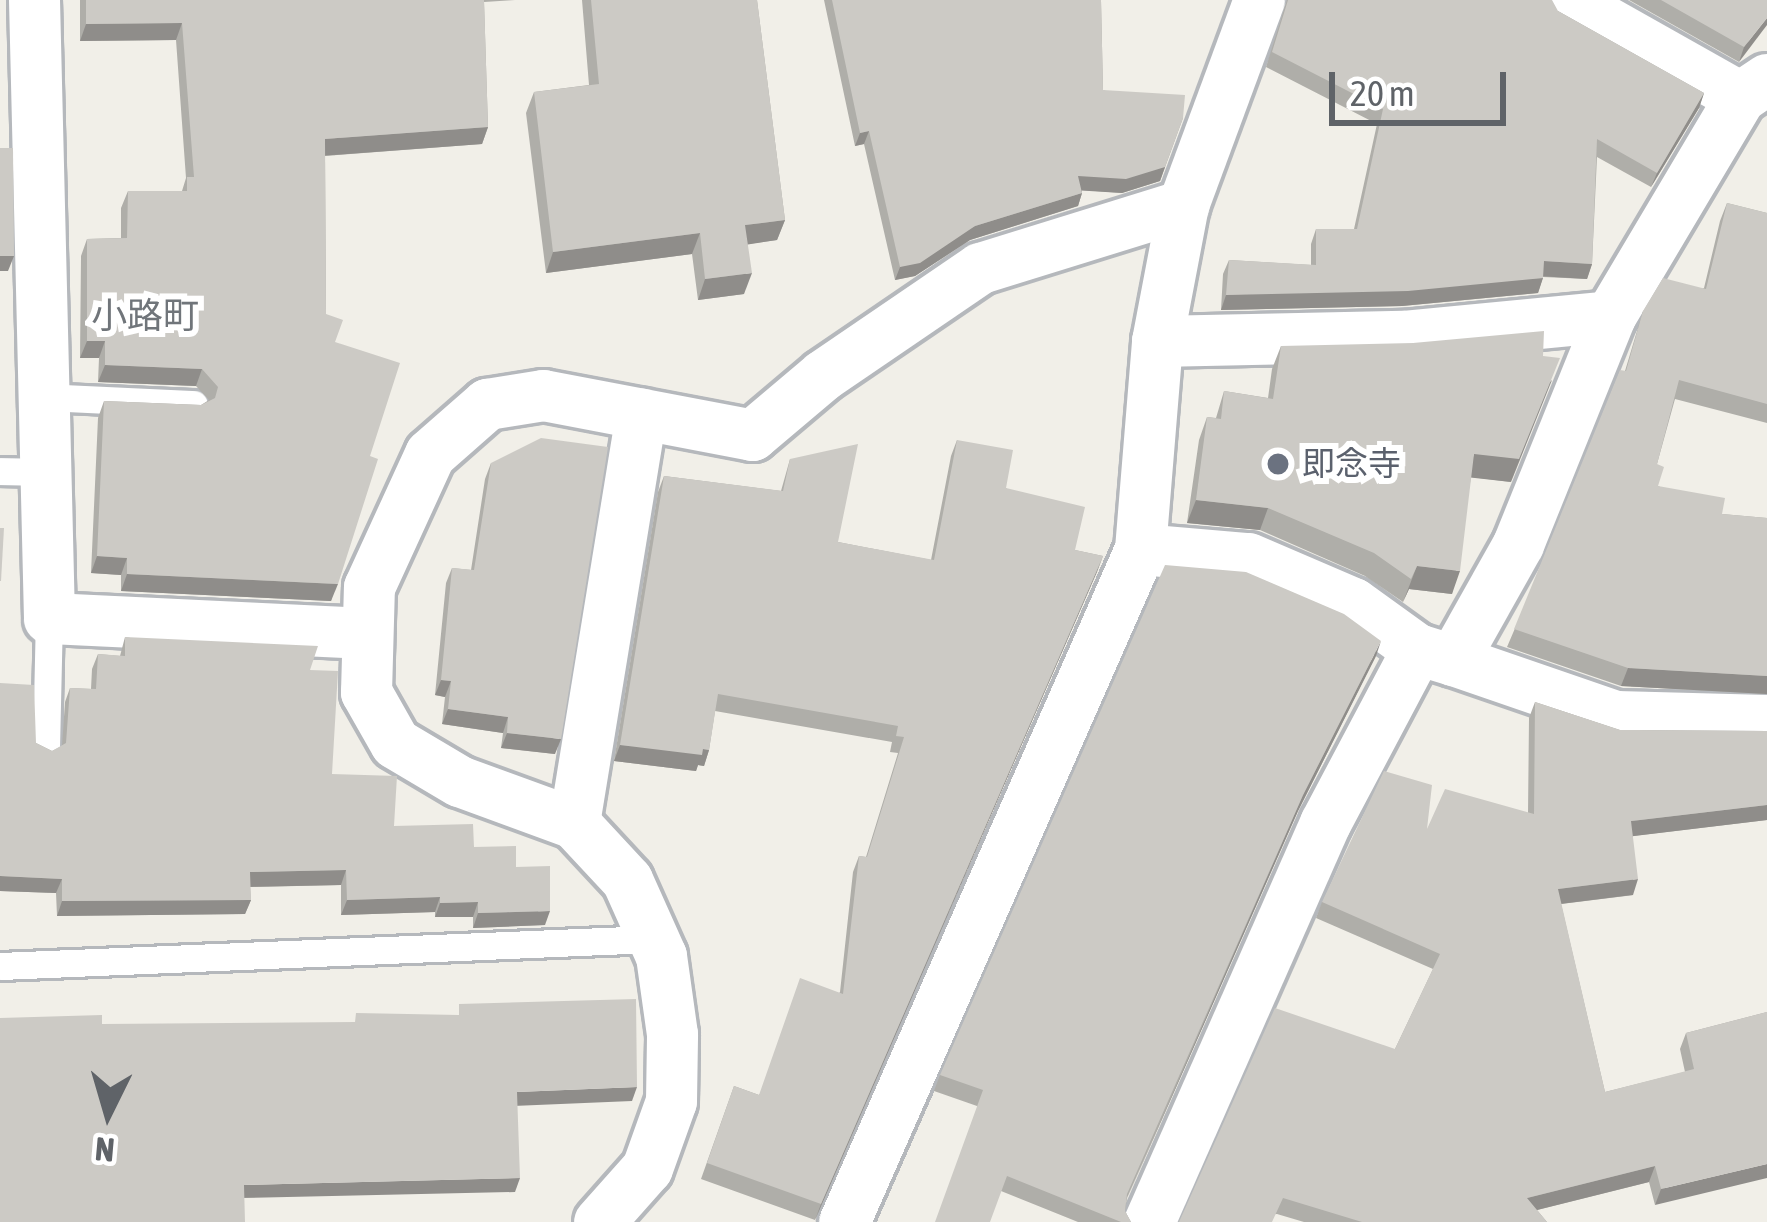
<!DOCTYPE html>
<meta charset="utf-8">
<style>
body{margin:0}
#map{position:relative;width:1767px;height:1222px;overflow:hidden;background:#f1efe8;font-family:"Asap Condensed","Noto Sans JP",sans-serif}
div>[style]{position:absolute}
.roads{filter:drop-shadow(3px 0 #b5b8bc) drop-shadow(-3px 0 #b5b8bc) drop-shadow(0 3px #b5b8bc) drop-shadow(0 -3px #b5b8bc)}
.lane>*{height:27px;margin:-13.5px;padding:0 13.5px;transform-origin:13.5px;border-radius:13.5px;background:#fff}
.street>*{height:51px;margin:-25.5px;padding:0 25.5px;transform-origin:25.5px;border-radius:25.5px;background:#fff}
.wall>*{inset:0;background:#afaea9}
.shaded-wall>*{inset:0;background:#8f8d8a}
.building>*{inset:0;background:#cccac5}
.dots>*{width:33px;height:33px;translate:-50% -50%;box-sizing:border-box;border:6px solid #fff;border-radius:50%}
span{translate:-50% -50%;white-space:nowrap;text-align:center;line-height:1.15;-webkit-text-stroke:12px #fff;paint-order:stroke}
.worship-label{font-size:33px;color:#5b616d}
.left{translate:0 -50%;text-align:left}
.neighbourhood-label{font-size:36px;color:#70757a}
.north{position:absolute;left:48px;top:1054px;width:120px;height:120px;-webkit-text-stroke:9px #fff;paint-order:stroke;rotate:185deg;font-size:33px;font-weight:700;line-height:48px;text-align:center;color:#5f6368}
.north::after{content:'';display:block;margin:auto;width:42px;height:54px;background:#5f6368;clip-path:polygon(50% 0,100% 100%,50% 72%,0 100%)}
.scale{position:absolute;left:1329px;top:72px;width:177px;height:54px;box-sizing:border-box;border:6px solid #5f6368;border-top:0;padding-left:15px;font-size:36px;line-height:42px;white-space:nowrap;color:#5f6368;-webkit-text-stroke:9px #fff;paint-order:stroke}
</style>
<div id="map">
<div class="roads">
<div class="lane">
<i style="left:44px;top:397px;width:150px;rotate:2.7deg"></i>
<i style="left:0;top:471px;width:45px;rotate:1.3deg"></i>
<i style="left:46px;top:748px;width:130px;rotate:-88.7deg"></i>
<i style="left:0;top:966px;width:654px;rotate:-2.37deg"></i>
</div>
<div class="street">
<i style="left:34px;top:0;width:618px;rotate:88.61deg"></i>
<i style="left:49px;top:618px;width:318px;rotate:2.7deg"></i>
<i style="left:1568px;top:0;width:197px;rotate:29.4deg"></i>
<i style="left:1157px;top:341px;width:247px;rotate:-1.2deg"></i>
<i style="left:1404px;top:336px;width:207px;rotate:-5.5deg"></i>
<i style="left:1140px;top:549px;width:108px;rotate:4.8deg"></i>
<i style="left:1248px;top:558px;width:114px;rotate:23.2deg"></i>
<i style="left:1353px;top:603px;width:79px;rotate:35.7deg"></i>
<i style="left:1453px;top:660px;width:172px;rotate:19deg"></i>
<i style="left:1616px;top:716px;width:151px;rotate:1.5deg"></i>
<i style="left:574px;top:823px;width:415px;rotate:-80.7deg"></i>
<i style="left:599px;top:1222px;width:72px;rotate:-48.4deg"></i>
<i style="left:647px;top:1168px;width:71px;rotate:-70.3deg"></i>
<i style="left:671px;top:1101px;width:67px;rotate:-89.1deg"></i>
<i style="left:672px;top:1034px;width:79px;rotate:-98deg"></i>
<i style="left:661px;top:956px;width:83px;rotate:-114.1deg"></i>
<i style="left:627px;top:880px;width:78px;rotate:-132.9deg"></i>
<i style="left:574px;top:823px;width:122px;rotate:-159.9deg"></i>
<i style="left:459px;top:781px;width:74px;rotate:-149.3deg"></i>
<i style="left:395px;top:743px;width:59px;rotate:-119.6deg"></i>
<i style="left:366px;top:692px;width:105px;rotate:-88.4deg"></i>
<i style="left:369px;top:587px;width:146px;rotate:-65.4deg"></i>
<i style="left:430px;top:454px;width:76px;rotate:-41.3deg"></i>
<i style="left:487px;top:404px;width:57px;rotate:-9.1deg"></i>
<i style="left:543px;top:395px;width:213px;rotate:10.8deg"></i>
<i style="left:752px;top:435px;width:93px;rotate:-40.2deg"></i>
<i style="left:823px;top:375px;width:190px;rotate:-34.3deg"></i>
<i style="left:980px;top:268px;width:213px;rotate:-17.2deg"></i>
<i style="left:844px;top:1222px;width:735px;rotate:-66.26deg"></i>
<i style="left:1140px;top:549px;width:209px;rotate:-85.3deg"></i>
<i style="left:1157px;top:341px;width:138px;rotate:-79.2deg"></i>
<i style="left:1183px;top:205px;width:219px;rotate:-69.7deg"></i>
<i style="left:1149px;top:1222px;width:436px;rotate:-66.2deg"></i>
<i style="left:1325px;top:823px;width:197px;rotate:-62.1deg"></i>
<i style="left:1417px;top:649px;width:38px;rotate:17deg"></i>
<i style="left:1453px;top:660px;width:133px;rotate:-60.7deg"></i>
<i style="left:1518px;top:544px;width:246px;rotate:-68deg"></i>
<i style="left:1610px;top:316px;width:255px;rotate:-59.3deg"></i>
<i style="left:1740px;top:97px;width:32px;rotate:-34deg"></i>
</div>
</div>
<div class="wall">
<i style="clip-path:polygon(80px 0,515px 0,484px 2px,488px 127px,482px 144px,325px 156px,326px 314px,370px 456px,331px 601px,121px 591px,121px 575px,91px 573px,98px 418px,104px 401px,201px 405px,209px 400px,196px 386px,98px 382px,99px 358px,80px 358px,81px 256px,87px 239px,121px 238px,121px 208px,128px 191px,182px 191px,186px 178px,176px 40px,80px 41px)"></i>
<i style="clip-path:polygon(582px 0,757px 0,785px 220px,777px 240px,748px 244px,744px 294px,698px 300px,692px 254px,546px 273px,526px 113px,534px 92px,589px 85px)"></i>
<i style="clip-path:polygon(824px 0,1101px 0,1103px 90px,1183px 118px,1160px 181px,1122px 193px,1082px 190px,1082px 193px,1078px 206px,970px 240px,915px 276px,895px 280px,864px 144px,855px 146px)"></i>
<i style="clip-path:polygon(1287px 0,1558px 11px,1704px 93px,1699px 108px,1651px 187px,1597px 157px,1592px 264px,1587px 279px,1543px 277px,1538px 293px,1402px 306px,1221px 310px,1223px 274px,1229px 260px,1311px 265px,1311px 244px,1316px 229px,1354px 229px,1377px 124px,1266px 67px)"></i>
<i style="clip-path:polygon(1629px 0,1767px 0,1739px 62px)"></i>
<i style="clip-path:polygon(1727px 203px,1767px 213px,1767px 423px,1675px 399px,1657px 464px,1658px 486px,1722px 514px,1767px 518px,1767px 694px,1621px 686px,1507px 647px,1625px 371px,1643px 311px,1704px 288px,1720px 221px)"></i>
<i style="clip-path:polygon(1281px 346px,1511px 482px,1471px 477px,1452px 594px,1409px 589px,1403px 602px,1365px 576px,1260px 530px,1187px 523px,1199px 440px,1207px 417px,1216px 418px,1224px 391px,1268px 398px,1272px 369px)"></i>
<i style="clip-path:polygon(957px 440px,1006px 488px,1075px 550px,1103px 556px,815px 1220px,701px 1179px,734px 1086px,759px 1095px,840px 992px,853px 872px,859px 856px,866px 857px,898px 753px,890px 752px,892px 742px,715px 711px,709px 750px,704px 766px,698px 765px,696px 771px,614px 761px,658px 492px,664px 476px,781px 491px,790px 459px,838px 542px,931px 560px,951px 456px)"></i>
<i style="clip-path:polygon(491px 463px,555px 754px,501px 748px,503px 733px,442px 724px,445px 697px,435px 695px,446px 583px,452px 568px,471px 570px,485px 479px)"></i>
<i style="clip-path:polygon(125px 637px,310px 670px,332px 774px,394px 826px,474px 847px,516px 867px,545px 925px,473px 928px,473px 917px,435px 917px,435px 912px,341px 915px,341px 885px,250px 887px,251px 900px,245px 914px,57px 916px,56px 893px,0 891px,0 683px,36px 743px,52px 751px,62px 746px,65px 702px,70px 688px,91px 689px,92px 669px,98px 654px,120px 656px)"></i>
<i style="clip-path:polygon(1376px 656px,1298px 811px,1127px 1198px,1125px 1211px,1131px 1222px,1078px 1222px,1001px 1191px,977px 1106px,934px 1091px,940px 1075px)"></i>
<i style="clip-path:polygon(1535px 702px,1620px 730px,1767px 731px,1767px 820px,1633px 836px,1633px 895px,1561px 904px,1605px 1092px,1685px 1072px,1680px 1049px,1686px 1033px,1767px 1012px,1655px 1205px,1649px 1182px,1537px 1210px,1547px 1222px,1304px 1222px,1277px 1214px,1179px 1222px,1395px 1049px,1433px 969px,1316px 918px,1322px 902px,1427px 829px,1528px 813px,1529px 718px)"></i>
</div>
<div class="shaded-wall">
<i style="clip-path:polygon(1767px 18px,1767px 25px,1739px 62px,1744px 47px)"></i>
<i style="clip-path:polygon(182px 23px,176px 40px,80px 41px,86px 24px)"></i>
<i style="clip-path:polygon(1704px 93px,1699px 108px,1651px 187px,1657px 173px)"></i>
<i style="clip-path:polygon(488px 127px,482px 144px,319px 156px,325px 139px)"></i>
<i style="clip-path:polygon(869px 131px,864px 144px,855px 146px,860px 133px)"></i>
<i style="clip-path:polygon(1165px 167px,1160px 181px,1122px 193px,1073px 190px,1078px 176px)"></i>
<i style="clip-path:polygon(1082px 193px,1078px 206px,970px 240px,915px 276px,895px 280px,900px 267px,975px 226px)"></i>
<i style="clip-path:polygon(785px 220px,777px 240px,738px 246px,745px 225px)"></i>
<i style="clip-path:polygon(700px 233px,692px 254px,546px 273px,553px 252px)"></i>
<i style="clip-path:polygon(0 256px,14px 256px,8px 271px,0 271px)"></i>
<i style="clip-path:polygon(1544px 261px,1592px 264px,1587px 279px,1538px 276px)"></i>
<i style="clip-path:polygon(752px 273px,744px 294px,698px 300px,705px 279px)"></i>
<i style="clip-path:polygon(1543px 278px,1538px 293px,1402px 306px,1221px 310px,1226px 295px)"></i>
<i style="clip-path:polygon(87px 341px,105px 341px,99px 358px,80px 358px)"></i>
<i style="clip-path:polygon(105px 365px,202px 369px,196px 386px,98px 382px)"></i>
<i style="clip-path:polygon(1552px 380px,1511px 482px,1466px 477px,1474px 454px)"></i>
<i style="clip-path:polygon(1196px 500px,1268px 508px,1260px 530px,1187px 523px)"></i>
<i style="clip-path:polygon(97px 556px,127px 558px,121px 575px,91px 573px)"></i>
<i style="clip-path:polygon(1103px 556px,1097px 572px,815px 1220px,821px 1204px)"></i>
<i style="clip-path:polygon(1417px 566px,1460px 571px,1452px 594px,1409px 589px,1403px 602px)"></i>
<i style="clip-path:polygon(127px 574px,338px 584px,331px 601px,121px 591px)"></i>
<i style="clip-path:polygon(1381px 641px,1376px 656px,1298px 811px,1122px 1210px,1303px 795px)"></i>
<i style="clip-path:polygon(1628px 668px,1767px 676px,1767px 694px,1621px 686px)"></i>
<i style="clip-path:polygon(441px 680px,451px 681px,445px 697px,435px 695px)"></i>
<i style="clip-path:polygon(448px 709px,508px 717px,503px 733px,442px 724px)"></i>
<i style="clip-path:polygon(507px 733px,561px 739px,555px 754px,501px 748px)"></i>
<i style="clip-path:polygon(620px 745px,703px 749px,709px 750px,704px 766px,698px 765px,696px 771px,614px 761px)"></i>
<i style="clip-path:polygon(1767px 805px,1767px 820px,1625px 837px,1631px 821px)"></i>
<i style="clip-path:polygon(346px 870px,341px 885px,245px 887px,250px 872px)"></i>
<i style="clip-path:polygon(0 876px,62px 879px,56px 893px,0 891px)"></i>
<i style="clip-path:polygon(1638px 879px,1633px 895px,1552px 905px,1558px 889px)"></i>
<i style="clip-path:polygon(440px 897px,435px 912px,341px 915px,347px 900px)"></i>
<i style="clip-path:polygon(251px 900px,245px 914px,57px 916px,62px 901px)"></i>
<i style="clip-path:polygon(478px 902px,473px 917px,435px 917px,440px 903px)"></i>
<i style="clip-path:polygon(550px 911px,545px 925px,473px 928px,478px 913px)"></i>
<i style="clip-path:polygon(637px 1087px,632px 1101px,513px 1106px,517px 1092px)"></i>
<i style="clip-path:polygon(1767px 1164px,1767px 1178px,1655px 1205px,1661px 1189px)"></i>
<i style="clip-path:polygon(1655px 1166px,1649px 1182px,1521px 1214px,1527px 1198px)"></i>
<i style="clip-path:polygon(520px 1178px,515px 1192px,239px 1198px,244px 1185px)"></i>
</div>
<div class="building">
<i style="clip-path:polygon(86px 0,484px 0,488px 127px,325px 139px,326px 314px,343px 320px,335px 342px,400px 363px,370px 456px,378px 459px,338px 584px,127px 574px,127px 558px,97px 556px,104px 401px,201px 405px,215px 398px,218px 387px,202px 369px,105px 365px,105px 341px,87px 341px,87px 239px,127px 238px,128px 191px,187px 191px,187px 177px,194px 177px,182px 23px,86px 24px)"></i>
<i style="clip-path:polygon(591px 0,757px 0,785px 220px,745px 225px,752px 273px,705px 279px,700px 233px,553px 252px,534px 92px,599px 84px)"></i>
<i style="clip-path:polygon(832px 0,1101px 0,1103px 90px,1185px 95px,1183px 118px,1165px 167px,1126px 179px,1078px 176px,1082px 193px,975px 226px,920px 263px,900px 267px,869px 131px,860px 133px)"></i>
<i style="clip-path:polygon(1288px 0,1552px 0,1558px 11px,1704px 93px,1657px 173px,1597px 139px,1592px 264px,1544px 261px,1543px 278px,1408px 291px,1226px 295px,1229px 260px,1316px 265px,1316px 229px,1357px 229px,1383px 109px,1272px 52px)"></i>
<i style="clip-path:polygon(1661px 0,1767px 0,1767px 18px,1744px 47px)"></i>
<i style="clip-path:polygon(0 148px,13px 148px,14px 256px,0 256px)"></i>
<i style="clip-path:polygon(1727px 203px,1767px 213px,1767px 404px,1679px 380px,1657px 464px,1664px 467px,1658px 486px,1725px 498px,1722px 514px,1767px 518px,1767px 676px,1628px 668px,1514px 629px,1620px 370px,1626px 371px,1643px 311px,1663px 278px,1706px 289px)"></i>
<i style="clip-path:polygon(1544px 331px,1543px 356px,1560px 358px,1519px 459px,1474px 454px,1460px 571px,1417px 566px,1411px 579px,1374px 553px,1268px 508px,1196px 500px,1207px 417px,1221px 419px,1224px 391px,1273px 399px,1281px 346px,1413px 343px)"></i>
<i style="clip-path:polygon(541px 438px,608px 447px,561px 739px,507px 733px,508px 717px,448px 709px,451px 681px,441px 680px,452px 568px,474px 570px,491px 463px)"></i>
<i style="clip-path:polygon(957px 440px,1013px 450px,1006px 488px,1085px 507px,1075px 550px,1103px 556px,821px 1204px,707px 1163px,734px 1086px,759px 1095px,800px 978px,843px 994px,859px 856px,867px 857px,904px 737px,896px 736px,898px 726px,718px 694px,709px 750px,703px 749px,702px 755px,620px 745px,664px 476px,783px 491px,790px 459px,858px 444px,838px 542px,934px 560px)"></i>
<i style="clip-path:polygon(0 528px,4px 528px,1px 581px,0 581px)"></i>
<i style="clip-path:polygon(1165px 565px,1246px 572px,1344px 614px,1381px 641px,1303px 795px,1127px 1194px,1125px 1211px,1131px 1222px,1121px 1222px,1007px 1176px,990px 1222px,935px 1222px,983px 1090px,940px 1075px)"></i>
<i style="clip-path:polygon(125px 637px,318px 646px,310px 670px,338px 671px,332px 774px,397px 776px,394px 826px,473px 824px,474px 847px,516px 846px,516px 867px,550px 866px,550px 911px,478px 913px,478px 902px,440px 903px,440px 897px,347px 900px,346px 870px,250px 872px,251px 900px,62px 901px,62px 879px,0 876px,0 683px,34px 685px,36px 743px,52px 751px,66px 743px,70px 688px,96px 689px,98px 654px,125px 656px)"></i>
<i style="clip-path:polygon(1535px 702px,1620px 730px,1767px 731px,1767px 805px,1631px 821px,1638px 879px,1558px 889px,1605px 1092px,1694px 1069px,1686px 1033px,1767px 1012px,1767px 1164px,1661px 1189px,1655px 1166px,1527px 1198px,1547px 1222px,1362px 1222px,1283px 1198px,1272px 1222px,1179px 1222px,1275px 1008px,1395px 1049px,1440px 954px,1322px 902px,1384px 771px,1432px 785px,1427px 829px,1445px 789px,1534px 814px)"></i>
<i style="clip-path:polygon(636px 999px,637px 1087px,517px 1092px,520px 1178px,244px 1185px,245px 1222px,0 1222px,0 1018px,102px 1015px,102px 1024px,355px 1022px,356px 1013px,459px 1015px,459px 1004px)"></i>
</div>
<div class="dots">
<i style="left:1278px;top:464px;background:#6b7280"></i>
</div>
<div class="worship-label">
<span class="left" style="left:1302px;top:464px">即念寺</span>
</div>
<div class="neighbourhood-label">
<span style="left:145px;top:316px">小路町</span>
</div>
<div class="north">N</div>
<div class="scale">20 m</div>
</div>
